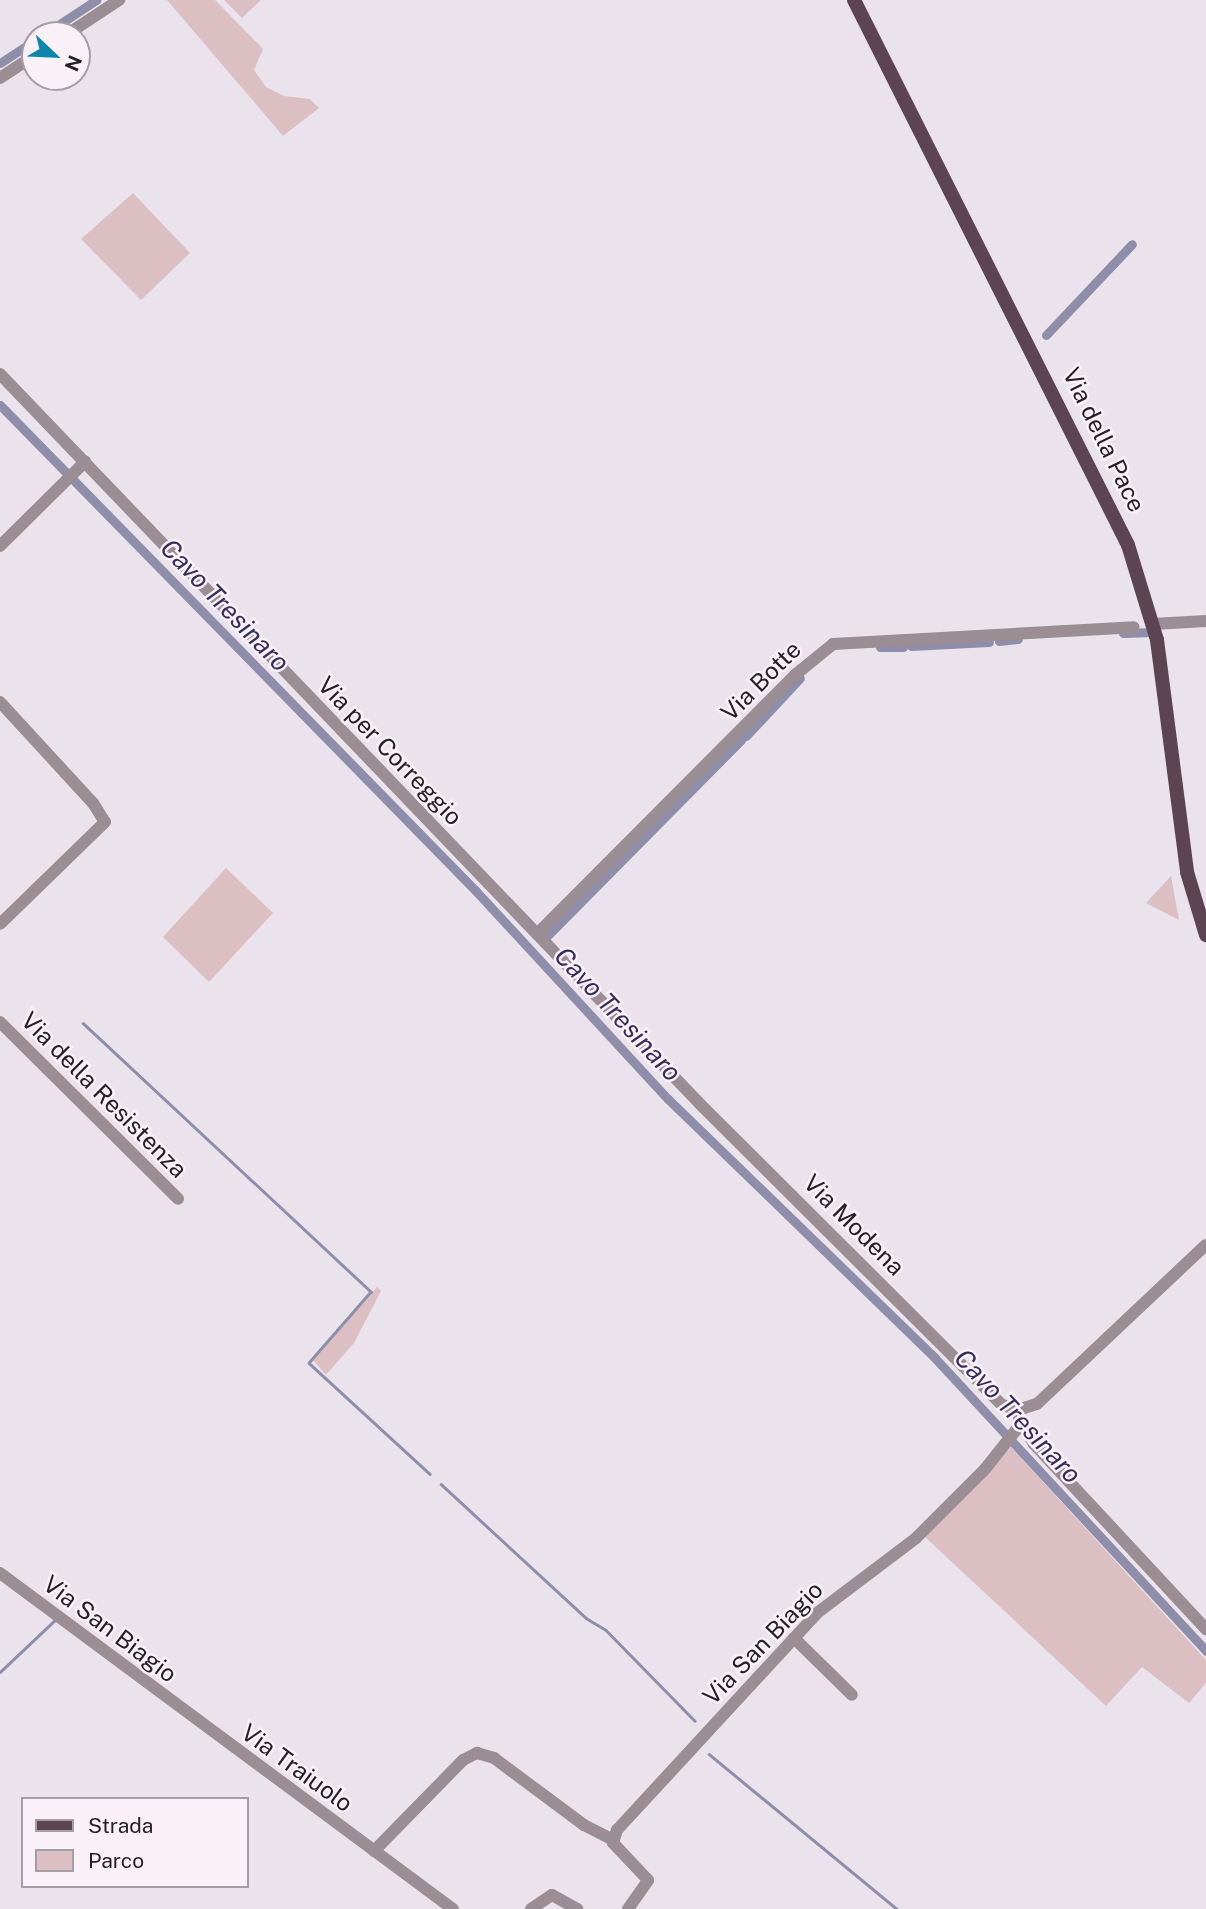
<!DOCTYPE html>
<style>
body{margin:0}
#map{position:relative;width:1206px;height:1909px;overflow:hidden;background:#ebe3eb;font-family:"Public Sans",sans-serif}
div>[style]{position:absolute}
.green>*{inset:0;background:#dbbfc3}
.stream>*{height:2.5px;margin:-1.25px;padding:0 1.25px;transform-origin:1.25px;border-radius:1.25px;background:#8f8eaa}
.canal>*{height:9px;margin:-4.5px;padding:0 4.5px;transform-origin:4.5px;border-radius:4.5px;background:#8f8eaa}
.minor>*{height:12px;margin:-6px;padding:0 6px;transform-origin:6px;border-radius:6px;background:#9a8d93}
.major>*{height:14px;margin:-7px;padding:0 7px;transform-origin:7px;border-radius:7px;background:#5c4550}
span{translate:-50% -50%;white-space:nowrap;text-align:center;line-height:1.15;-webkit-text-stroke:5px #f9f0f8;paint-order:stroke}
.street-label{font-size:24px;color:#252225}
.water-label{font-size:26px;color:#342f59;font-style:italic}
.legend{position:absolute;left:21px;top:1797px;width:228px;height:91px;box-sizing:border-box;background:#f9f0f8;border:2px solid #a49ea4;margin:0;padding:9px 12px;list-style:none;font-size:21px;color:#252225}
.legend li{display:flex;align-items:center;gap:14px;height:35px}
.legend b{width:35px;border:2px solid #a49ea4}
.north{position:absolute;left:21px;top:21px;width:70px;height:70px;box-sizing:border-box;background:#f9f0f8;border:2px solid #a49ea4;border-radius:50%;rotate:113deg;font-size:19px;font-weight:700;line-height:28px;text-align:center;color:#252225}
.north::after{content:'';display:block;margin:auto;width:24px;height:32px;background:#0e85aa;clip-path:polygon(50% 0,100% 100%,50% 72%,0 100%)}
</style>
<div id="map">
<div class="green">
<i style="clip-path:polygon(167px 0,215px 0,263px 49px,254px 70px,266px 87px,284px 96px,310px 99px,319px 108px,283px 136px)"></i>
<i style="clip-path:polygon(224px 0,261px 0,242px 18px)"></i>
<i style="clip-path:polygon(133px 193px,190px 253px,141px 300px,81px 239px)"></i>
<i style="clip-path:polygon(226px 868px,273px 913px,209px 982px,163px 937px)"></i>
<i style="clip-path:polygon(1171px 876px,1179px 920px,1146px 903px)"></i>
<i style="clip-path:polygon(377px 1287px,381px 1291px,354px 1343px,326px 1375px,312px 1359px)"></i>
<i style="clip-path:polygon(1011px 1447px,1206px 1660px,1206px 1683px,1189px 1703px,1142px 1667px,1106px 1706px,925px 1537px)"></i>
</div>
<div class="stream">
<i style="left:83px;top:1023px;width:394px;rotate:43deg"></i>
<i style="left:371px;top:1292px;width:94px;rotate:131.1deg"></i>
<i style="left:309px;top:1363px;width:164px;rotate:42.5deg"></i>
<i style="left:441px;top:1484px;width:197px;rotate:42.7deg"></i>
<i style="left:586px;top:1618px;width:23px;rotate:31deg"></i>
<i style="left:606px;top:1630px;width:127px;rotate:45.6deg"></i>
<i style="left:0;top:1672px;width:76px;rotate:-43.4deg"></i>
<i style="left:709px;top:1754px;width:244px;rotate:39.5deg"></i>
</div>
<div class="canal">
<i style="left:43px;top:35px;width:64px;rotate:-33.4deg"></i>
<i style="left:0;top:63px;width:42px;rotate:-33.3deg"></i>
<i style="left:1046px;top:335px;width:125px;rotate:-46.6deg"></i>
<i style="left:0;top:405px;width:679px;rotate:45.6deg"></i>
<i style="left:475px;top:890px;width:284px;rotate:47.3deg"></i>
<i style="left:668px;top:1099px;width:371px;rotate:44.1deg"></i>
<i style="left:934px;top:1357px;width:401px;rotate:47.2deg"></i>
<i style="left:1123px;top:633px;width:24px;rotate:-2deg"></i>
<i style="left:999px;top:641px;width:19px;rotate:-6deg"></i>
<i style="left:911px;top:646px;width:78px;rotate:-2.9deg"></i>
<i style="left:880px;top:647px;width:23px"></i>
<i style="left:746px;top:736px;width:79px;rotate:-47deg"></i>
<i style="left:547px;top:936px;width:276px;rotate:-45.3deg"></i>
</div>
<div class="minor">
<i style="left:66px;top:35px;width:64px;rotate:-33.4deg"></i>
<i style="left:0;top:78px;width:42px;rotate:-33.3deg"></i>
<i style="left:0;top:374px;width:1011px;rotate:46.2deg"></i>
<i style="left:700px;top:1104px;width:426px;rotate:44.9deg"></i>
<i style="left:1002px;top:1405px;width:17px;rotate:17deg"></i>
<i style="left:1018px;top:1410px;width:20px;rotate:-18deg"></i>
<i style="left:1037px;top:1404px;width:232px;rotate:-43.3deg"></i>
<i style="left:0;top:546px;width:120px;rotate:-44.7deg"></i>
<i style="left:1153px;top:624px;width:53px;rotate:-3.2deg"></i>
<i style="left:0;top:702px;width:137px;rotate:47.4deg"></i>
<i style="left:93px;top:803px;width:22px;rotate:58deg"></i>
<i style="left:105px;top:822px;width:146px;rotate:135.8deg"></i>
<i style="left:537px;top:934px;width:366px;rotate:-45.1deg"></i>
<i style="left:795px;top:675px;width:49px;rotate:-39.2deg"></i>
<i style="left:833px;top:644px;width:301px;rotate:-3.2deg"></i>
<i style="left:0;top:1022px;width:251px;rotate:44.8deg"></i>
<i style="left:1019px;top:1418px;width:30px;rotate:60deg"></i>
<i style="left:1034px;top:1444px;width:253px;rotate:47.1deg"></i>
<i style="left:0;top:1573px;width:564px;rotate:36.57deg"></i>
<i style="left:794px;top:1638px;width:81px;rotate:44.5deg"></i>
<i style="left:374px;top:1851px;width:127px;rotate:-45.6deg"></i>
<i style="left:463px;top:1760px;width:16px;rotate:-27deg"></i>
<i style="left:477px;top:1753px;width:18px;rotate:16deg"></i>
<i style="left:494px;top:1758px;width:112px;rotate:36.7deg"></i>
<i style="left:584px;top:1825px;width:31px;rotate:27deg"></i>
<i style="left:531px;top:1909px;width:25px;rotate:-34deg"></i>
<i style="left:552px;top:1895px;width:29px;rotate:29deg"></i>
<i style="left:628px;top:1909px;width:35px;rotate:-55deg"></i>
<i style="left:648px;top:1880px;width:51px;rotate:-133.4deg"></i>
<i style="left:613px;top:1843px;width:14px;rotate:-73deg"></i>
<i style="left:617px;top:1830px;width:295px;rotate:-47.3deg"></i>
<i style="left:817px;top:1613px;width:124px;rotate:-37.1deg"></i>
<i style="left:916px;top:1538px;width:98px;rotate:-45deg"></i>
<i style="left:985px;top:1469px;width:56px;rotate:-51.5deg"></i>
</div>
<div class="major">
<i style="left:854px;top:0;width:610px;rotate:63.31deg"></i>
<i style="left:1128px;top:545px;width:99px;rotate:73deg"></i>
<i style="left:1157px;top:640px;width:234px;rotate:82.6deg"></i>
<i style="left:1187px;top:872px;width:66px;rotate:73.2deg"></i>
</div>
<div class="street-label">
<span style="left:1104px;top:440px;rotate:64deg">Via della Pace</span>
<span style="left:761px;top:681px;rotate:-45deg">Via Botte</span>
<span style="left:390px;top:751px;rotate:46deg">Via per Correggio</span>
<span style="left:104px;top:1095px;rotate:45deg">Via della Resistenza</span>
<span style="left:854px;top:1225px;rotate:45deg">Via Modena</span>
<span style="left:110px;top:1629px;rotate:37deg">Via San Biagio</span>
<span style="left:763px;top:1643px;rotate:-46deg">Via San Biagio</span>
<span style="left:297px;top:1768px;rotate:36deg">Via Traiuolo</span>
</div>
<div class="water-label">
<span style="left:225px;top:605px;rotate:46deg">Cavo Tresinaro</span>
<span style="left:618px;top:1014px;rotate:47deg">Cavo Tresinaro</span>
<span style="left:1018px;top:1416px;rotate:47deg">Cavo Tresinaro</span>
</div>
<ul class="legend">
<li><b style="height:9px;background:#5c4550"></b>Strada</li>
<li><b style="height:19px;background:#dbbfc3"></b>Parco</li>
</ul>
<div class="north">N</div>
</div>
